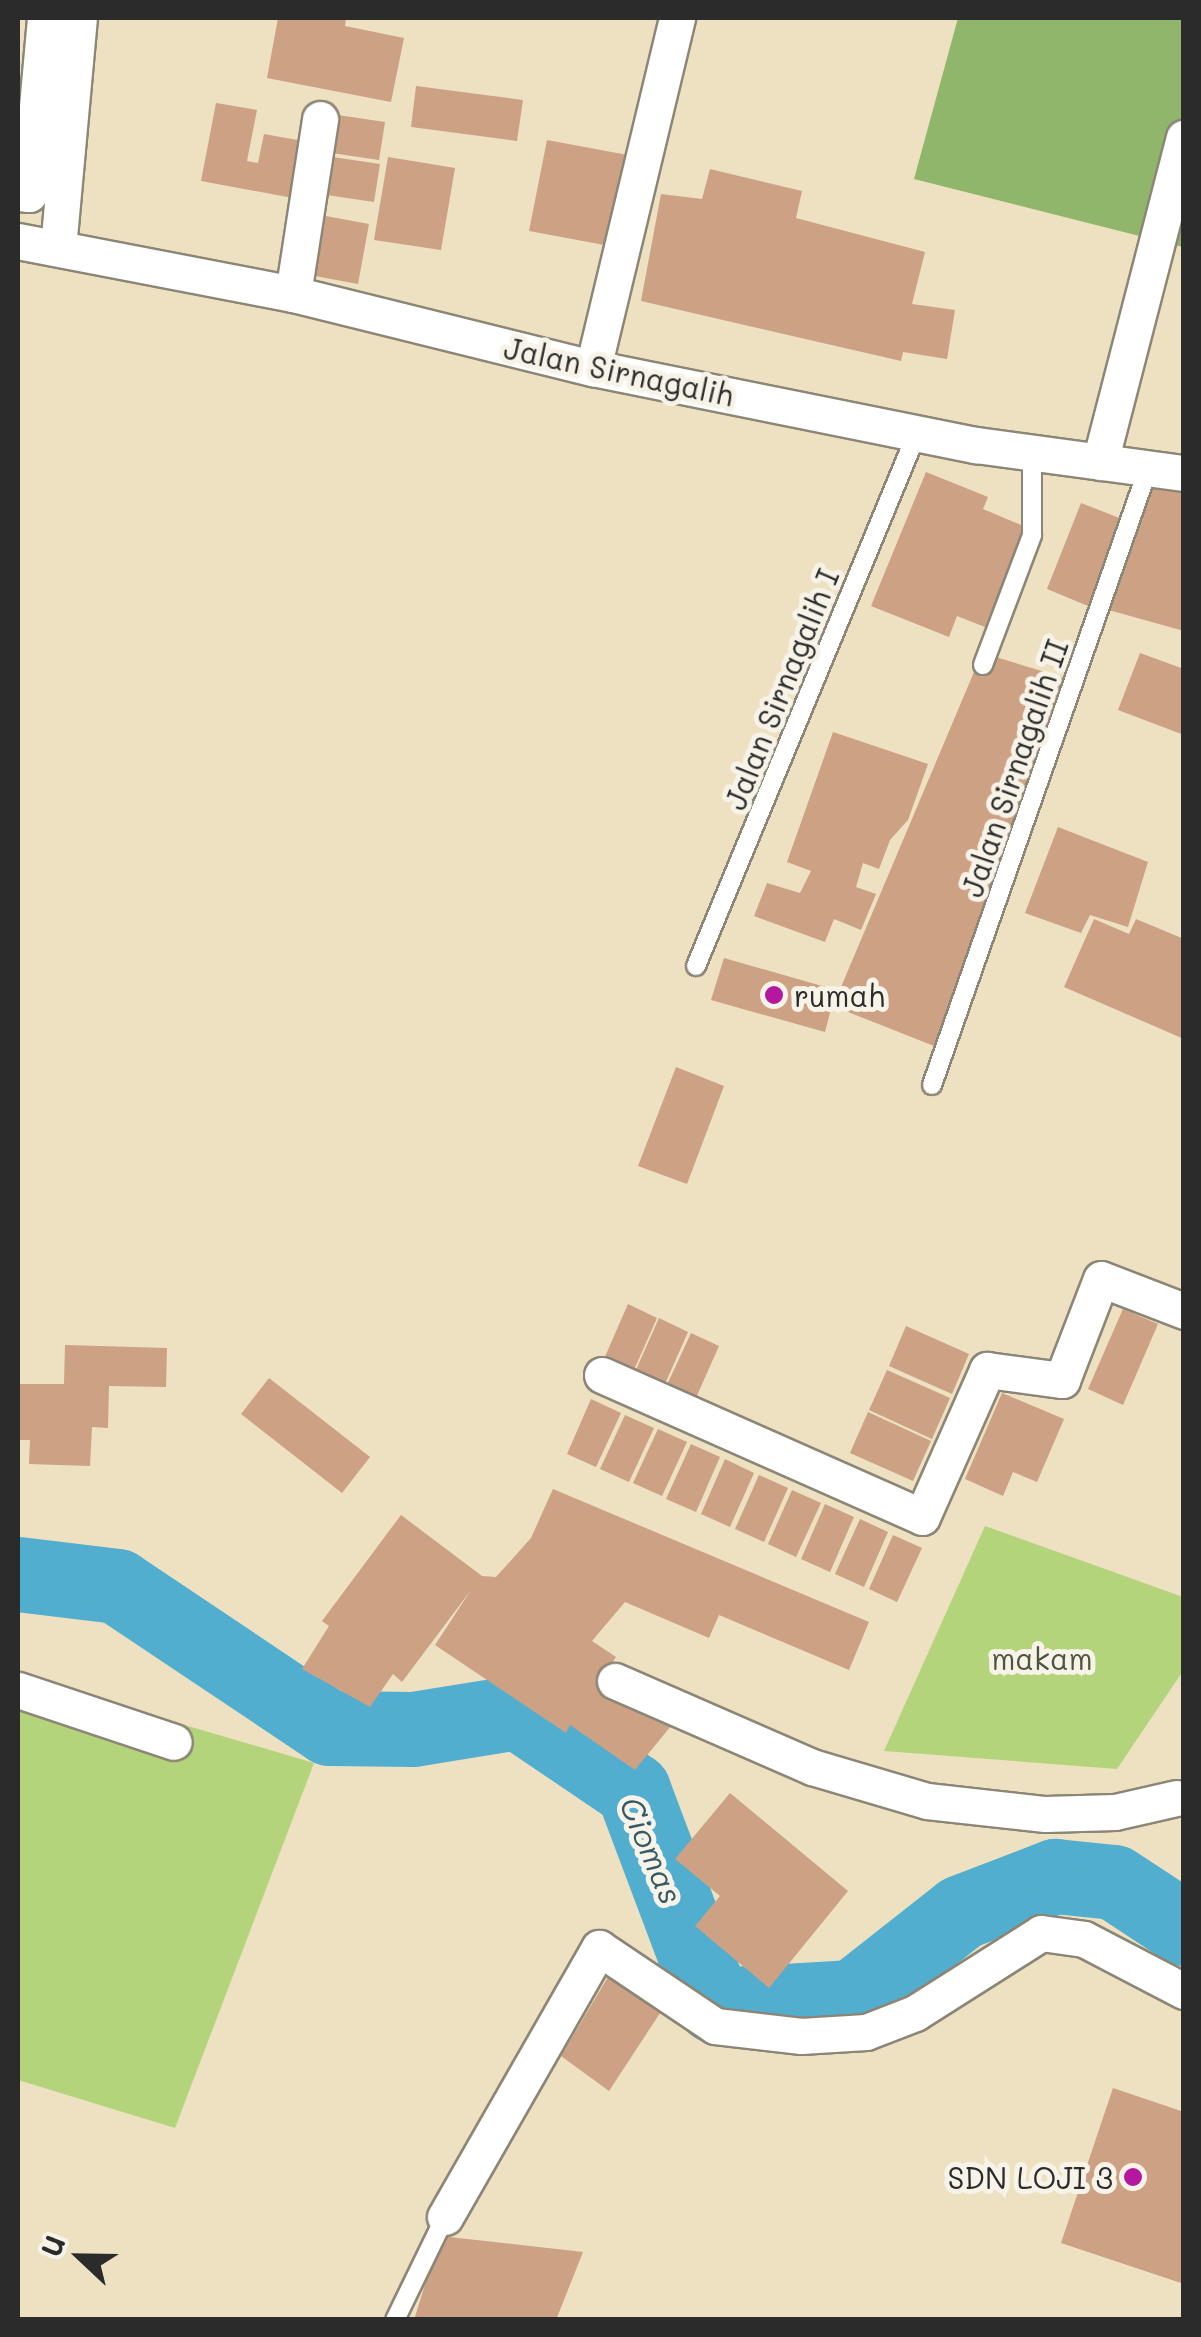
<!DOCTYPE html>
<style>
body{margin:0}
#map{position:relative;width:1201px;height:2337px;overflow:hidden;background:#ede1c1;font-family:Mali,sans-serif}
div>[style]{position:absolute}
.green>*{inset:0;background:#b4d47b}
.forest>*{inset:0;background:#8fb66b}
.river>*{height:75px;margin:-37.5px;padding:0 37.5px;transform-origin:37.5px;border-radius:37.5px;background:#51aecf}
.building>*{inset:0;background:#cca184}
.roads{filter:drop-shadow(2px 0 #8c8676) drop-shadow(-2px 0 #8c8676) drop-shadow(0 2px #8c8676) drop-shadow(0 -2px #8c8676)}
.service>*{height:18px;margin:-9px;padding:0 9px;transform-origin:9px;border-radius:9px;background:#fff}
.minor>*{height:35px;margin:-17.5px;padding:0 17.5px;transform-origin:17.5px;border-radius:17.5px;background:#fff}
.dots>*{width:28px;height:28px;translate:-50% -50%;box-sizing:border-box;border:5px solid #f7f3e8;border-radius:50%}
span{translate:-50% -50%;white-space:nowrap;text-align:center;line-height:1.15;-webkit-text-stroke:10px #f7f3e8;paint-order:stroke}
.street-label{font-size:30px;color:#2b2b2b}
.poi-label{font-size:30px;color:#2b2b2b}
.left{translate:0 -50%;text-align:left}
.right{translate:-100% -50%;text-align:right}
.park-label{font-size:30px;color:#4d553f}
.water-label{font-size:32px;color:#385964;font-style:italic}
.frame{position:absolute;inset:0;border:20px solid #2b2b2b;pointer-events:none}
.north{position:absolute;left:30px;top:2207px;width:100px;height:100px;-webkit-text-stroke:8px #f7f3e8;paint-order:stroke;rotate:292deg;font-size:28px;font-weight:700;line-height:40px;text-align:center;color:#2b2b2b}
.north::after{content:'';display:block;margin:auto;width:35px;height:45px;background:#2b2b2b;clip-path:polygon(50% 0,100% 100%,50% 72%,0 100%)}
</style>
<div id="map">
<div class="green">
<i style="clip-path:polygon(985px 1526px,1183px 1597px,1183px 1671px,1117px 1769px,884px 1751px)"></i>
<i style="clip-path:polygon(18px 1676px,314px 1763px,175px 2128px,18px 2080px)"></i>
</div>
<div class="forest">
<i style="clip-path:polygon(958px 18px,1183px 18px,1183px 247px,914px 179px)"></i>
</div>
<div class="river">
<i style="left:18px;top:1574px;width:100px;rotate:6.9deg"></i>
<i style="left:117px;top:1586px;width:255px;rotate:33.8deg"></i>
<i style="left:329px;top:1728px;width:84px;rotate:0.7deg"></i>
<i style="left:413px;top:1729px;width:106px;rotate:-9.2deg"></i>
<i style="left:518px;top:1712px;width:139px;rotate:34.1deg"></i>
<i style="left:633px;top:1790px;width:230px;rotate:69.4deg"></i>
<i style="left:714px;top:2005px;width:139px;rotate:-3.3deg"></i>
<i style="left:853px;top:1997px;width:137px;rotate:-38.2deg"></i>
<i style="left:961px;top:1912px;width:101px;rotate:-21deg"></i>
<i style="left:1055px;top:1876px;width:59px;rotate:5.8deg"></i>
<i style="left:1114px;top:1882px;width:84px;rotate:33.3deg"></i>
</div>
<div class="building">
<i style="clip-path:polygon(278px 18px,346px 18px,345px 26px,404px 38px,391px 102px,267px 78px)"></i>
<i style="clip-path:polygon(416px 86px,523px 100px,517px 141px,411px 127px)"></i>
<i style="clip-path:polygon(216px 103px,257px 110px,247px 161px,258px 163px,264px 134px,303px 141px,293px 198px,201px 181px)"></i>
<i style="clip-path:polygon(331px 114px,385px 122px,379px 160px,325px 152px)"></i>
<i style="clip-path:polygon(547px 140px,633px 156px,615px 247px,529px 231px)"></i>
<i style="clip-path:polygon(326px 156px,380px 164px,374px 202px,320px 194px)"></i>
<i style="clip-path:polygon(388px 157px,455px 168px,441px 250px,374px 240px)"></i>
<i style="clip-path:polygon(710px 169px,802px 191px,796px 218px,925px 252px,912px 304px,955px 310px,947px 359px,903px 352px,901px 361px,641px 301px,661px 194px,702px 199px)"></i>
<i style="clip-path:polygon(315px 214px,369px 224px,358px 284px,304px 274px)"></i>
<i style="clip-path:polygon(926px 472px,988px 497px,983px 509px,1026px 527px,985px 627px,957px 616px,949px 637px,871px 606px)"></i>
<i style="clip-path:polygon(1151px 476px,1184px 485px,1184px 631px,1105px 609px)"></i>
<i style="clip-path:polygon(1081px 503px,1122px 519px,1088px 606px,1047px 589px)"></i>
<i style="clip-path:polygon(1140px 653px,1184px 669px,1184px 735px,1118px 710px)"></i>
<i style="clip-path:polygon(989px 655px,1071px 680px,939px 1048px,833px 1006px,974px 672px,980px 674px)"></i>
<i style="clip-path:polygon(833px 732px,928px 764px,908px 820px,890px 840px,879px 869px,863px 863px,856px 887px,876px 894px,861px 930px,834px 919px,825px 942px,754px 916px,767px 883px,800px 893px,811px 871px,787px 862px)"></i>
<i style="clip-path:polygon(1058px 827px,1148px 862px,1128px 927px,1090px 915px,1081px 933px,1025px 913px)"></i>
<i style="clip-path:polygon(1094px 919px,1129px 934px,1136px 919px,1184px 939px,1184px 1039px,1064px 987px)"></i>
<i style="clip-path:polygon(724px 958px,836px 990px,825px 1032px,711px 1000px)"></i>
<i style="clip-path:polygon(676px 1067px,724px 1086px,687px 1184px,638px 1166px)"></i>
<i style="clip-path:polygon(628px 1304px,657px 1318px,633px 1372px,604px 1359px)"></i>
<i style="clip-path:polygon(1123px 1309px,1158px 1324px,1123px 1405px,1088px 1389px)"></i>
<i style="clip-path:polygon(659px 1318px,688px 1332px,664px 1386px,635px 1372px)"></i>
<i style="clip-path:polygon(906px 1326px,969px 1354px,952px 1394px,889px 1366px)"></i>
<i style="clip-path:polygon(691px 1333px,719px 1346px,695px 1400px,666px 1387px)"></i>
<i style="clip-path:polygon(65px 1345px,167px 1348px,166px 1387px,109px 1386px,108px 1428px,92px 1427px,90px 1466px,29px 1464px,30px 1440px,18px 1440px,18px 1384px,64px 1384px)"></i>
<i style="clip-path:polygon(887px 1370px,950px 1398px,932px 1439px,869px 1410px)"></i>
<i style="clip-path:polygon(269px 1378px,370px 1457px,342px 1493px,241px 1414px)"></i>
<i style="clip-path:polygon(1002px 1393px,1064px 1419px,1037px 1482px,1013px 1472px,1003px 1496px,965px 1479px)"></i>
<i style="clip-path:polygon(591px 1399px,621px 1413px,596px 1467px,567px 1454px)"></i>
<i style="clip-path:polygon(868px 1412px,931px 1441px,913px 1481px,850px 1453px)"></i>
<i style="clip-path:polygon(625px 1415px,654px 1428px,629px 1482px,600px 1469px)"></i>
<i style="clip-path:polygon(658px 1429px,687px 1442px,662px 1496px,633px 1483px)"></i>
<i style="clip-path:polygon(691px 1444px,720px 1457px,696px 1512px,666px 1499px)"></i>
<i style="clip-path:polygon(725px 1459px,754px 1473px,730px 1527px,701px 1514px)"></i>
<i style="clip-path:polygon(759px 1475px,788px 1488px,764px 1542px,735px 1529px)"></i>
<i style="clip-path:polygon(553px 1489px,869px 1622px,849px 1670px,719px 1615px,709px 1638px,625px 1602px,592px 1641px,616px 1657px,601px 1680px,675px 1721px,635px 1770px,570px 1725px,566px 1733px,435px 1645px,471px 1590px,402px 1682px,393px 1674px,370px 1707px,302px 1669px,329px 1626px,322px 1621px,401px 1515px,482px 1576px,496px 1577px,531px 1538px)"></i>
<i style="clip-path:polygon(792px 1490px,821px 1503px,796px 1557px,768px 1544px)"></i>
<i style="clip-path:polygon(825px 1504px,854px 1517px,830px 1572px,801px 1559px)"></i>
<i style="clip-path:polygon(860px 1519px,888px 1532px,864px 1587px,835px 1574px)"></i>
<i style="clip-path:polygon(893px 1535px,922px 1548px,897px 1602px,869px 1589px)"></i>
<i style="clip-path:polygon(730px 1793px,848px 1891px,769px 1988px,695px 1926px,720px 1896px,675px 1859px)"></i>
<i style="clip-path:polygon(608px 1977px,664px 2007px,609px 2091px,561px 2056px)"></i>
<i style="clip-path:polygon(1113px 2088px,1184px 2112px,1184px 2284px,1061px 2243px)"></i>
<i style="clip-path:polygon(440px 2236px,583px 2252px,556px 2320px,414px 2320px)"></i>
</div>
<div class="roads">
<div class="service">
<i style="left:983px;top:665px;width:139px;rotate:-69.3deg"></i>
<i style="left:1032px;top:535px;width:82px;rotate:-90deg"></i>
<i style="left:696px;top:966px;width:577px;rotate:-67.48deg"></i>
<i style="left:932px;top:1085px;width:653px;rotate:-70.68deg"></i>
<i style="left:395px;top:2320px;width:114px;rotate:-64.1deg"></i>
</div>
<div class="minor">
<i style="left:18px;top:193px;width:11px;rotate:5deg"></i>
<i style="left:29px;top:194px;width:177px;rotate:-84.8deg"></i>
<i style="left:18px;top:241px;width:280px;rotate:10.9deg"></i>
<i style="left:293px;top:294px;width:309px;rotate:13.9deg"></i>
<i style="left:593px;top:368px;width:391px;rotate:11.4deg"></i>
<i style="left:976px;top:445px;width:210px;rotate:7.7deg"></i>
<i style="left:58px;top:248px;width:231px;rotate:-84.8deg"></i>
<i style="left:293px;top:294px;width:177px;rotate:-81.2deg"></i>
<i style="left:593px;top:368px;width:360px;rotate:-76.5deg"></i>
<i style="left:1100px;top:462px;width:335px;rotate:-75.5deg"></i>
<i style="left:602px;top:1375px;width:350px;rotate:23.9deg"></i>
<i style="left:922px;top:1517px;width:161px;rotate:-66.1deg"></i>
<i style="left:987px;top:1370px;width:76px;rotate:7.6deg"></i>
<i style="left:1062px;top:1380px;width:108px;rotate:-68.9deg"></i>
<i style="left:1101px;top:1279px;width:89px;rotate:21.1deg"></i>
<i style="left:615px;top:1681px;width:215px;rotate:23.6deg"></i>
<i style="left:812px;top:1767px;width:120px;rotate:16.5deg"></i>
<i style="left:927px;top:1801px;width:119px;rotate:6.3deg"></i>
<i style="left:1045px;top:1814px;width:70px;rotate:-1.6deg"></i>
<i style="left:1115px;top:1812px;width:63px;rotate:-12.9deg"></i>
<i style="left:18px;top:1690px;width:164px;rotate:18.4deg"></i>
<i style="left:445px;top:2217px;width:310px;rotate:-60.2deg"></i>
<i style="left:599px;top:1948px;width:140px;rotate:33.9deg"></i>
<i style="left:715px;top:2026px;width:87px;rotate:6.6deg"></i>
<i style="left:801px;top:2036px;width:65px;rotate:-3.5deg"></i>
<i style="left:866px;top:2032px;width:53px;rotate:-21.2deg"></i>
<i style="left:915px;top:2013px;width:149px;rotate:-32.4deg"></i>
<i style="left:1041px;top:1933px;width:43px;rotate:7.9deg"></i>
<i style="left:1084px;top:1939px;width:113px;rotate:27.5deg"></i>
</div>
</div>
<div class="dots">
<i style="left:774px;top:995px;background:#b5179e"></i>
<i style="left:1133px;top:2177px;background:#b5179e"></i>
</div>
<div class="street-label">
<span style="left:619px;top:371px;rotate:12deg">Jalan Sirnagalih</span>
<span style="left:781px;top:689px;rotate:-68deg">Jalan Sirnagalih I</span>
<span style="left:1014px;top:768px;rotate:-71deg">Jalan Sirnagalih II</span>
</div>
<div class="poi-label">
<span class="left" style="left:794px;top:995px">rumah</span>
<span class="right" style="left:1113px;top:2177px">SDN LOJI 3</span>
</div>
<div class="park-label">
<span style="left:1042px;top:1658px">makam</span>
</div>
<div class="water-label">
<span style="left:652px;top:1850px;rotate:67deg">Ciomas</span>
</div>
<div class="frame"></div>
<div class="north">U</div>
</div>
